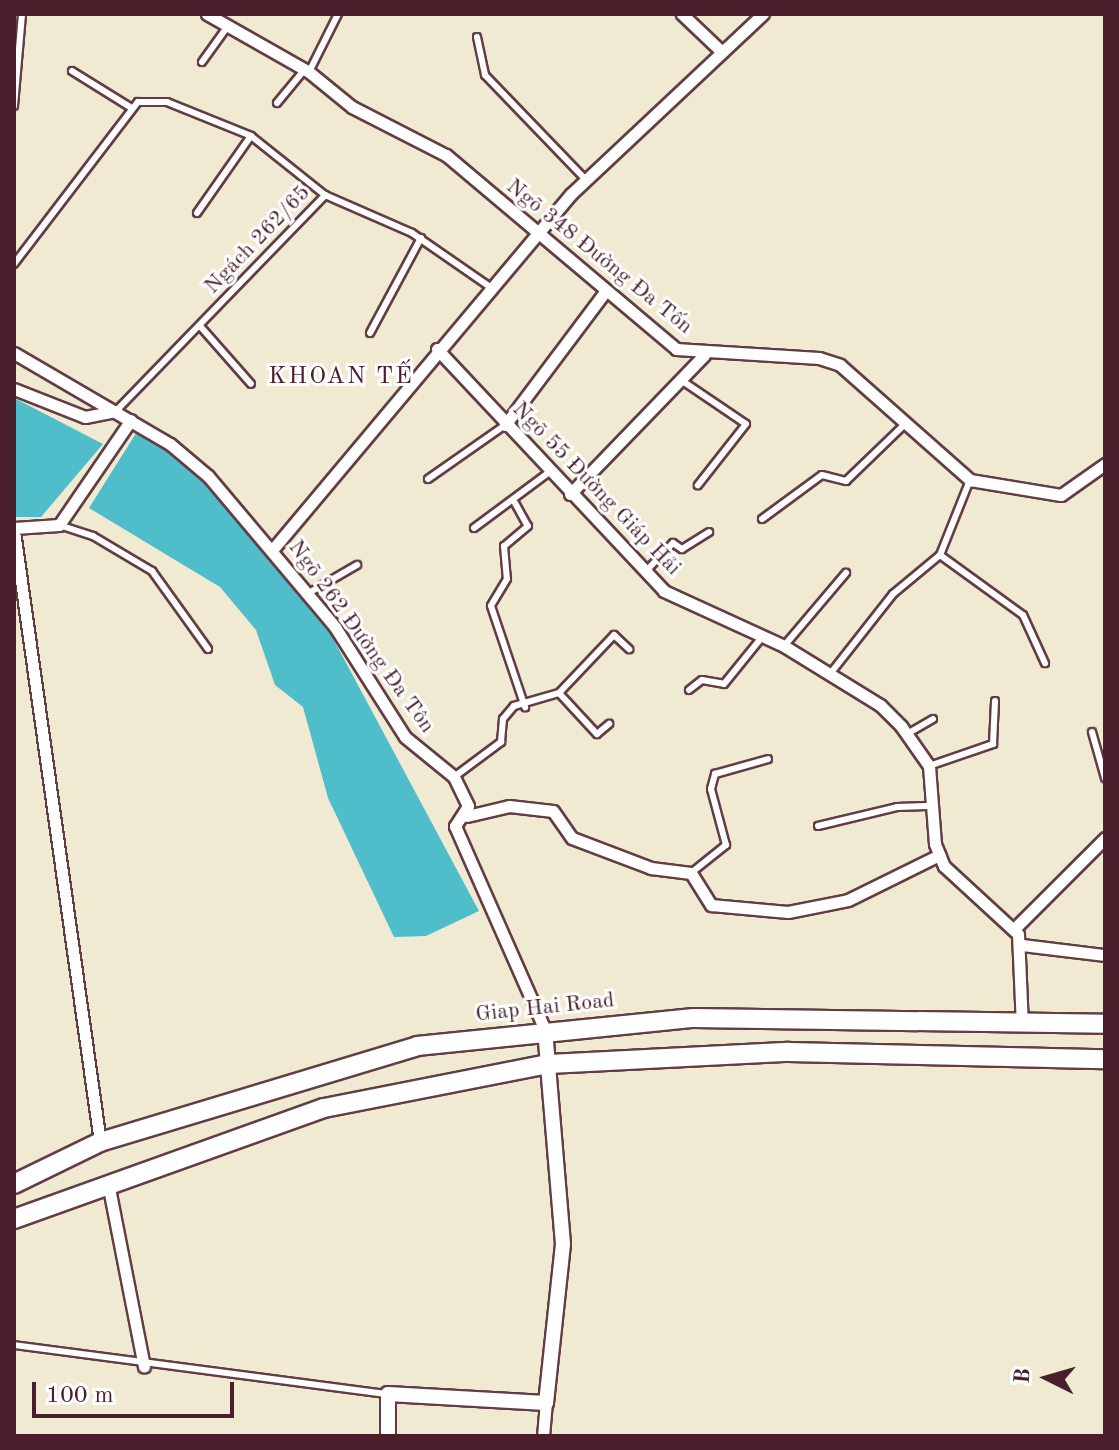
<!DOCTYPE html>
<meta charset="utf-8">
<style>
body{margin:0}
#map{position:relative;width:1119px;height:1450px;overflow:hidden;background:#efead1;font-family:"Old Standard TT",serif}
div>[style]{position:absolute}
.water>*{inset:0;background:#50bdcb}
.roads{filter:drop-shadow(2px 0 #633d44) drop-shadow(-2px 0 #633d44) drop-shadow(0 2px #633d44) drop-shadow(0 -2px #633d44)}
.service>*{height:6px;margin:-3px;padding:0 3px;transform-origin:3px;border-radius:3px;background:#fff}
.minor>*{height:11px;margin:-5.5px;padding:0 5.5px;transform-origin:5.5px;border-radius:5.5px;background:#fff}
.tertiary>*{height:14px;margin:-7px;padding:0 7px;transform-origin:7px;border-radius:7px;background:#fff}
.trunk>*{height:18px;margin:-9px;padding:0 9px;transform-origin:9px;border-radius:9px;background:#fff}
span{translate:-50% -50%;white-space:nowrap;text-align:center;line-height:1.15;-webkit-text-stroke:6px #fff;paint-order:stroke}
.street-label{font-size:22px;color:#4a1f2b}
.neighbourhood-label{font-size:24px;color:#4a1f2b;letter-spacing:2px}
.frame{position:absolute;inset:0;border:16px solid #4a1f2b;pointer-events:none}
.north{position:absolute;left:1007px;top:1338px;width:80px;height:80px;-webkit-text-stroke:6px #fff;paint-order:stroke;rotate:275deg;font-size:22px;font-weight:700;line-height:32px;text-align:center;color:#4a1f2b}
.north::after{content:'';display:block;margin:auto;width:28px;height:36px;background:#4a1f2b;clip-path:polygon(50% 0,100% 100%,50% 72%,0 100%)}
.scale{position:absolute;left:32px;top:1382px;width:202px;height:36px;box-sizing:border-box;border:4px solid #4a1f2b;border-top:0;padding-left:10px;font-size:24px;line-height:28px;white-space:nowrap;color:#4a1f2b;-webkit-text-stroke:6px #fff;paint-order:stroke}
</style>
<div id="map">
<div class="water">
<i style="clip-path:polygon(14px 398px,103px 444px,41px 517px,14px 517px)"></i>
<i style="clip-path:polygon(138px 430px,201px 474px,329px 631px,479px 911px,426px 936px,394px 937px,328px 798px,303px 707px,275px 685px,256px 630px,220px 587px,89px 508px)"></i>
</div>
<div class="roads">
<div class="service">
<i style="left:477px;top:37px;width:39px;rotate:78deg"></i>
<i style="left:485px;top:75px;width:144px;rotate:46.1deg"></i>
<i style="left:202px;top:62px;width:44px;rotate:-54.2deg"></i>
<i style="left:72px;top:71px;width:68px;rotate:31.8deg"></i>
<i style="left:309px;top:72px;width:65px;rotate:-63.4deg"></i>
<i style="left:277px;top:103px;width:44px;rotate:-50.5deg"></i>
<i style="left:14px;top:106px;width:92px;rotate:-85deg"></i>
<i style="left:197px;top:213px;width:94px;rotate:-55deg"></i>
<i style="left:251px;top:136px;width:95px;rotate:38.6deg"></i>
<i style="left:14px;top:264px;width:204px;rotate:-52.6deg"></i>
<i style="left:138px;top:102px;width:29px"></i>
<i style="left:167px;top:102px;width:91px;rotate:22deg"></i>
<i style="left:200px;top:326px;width:77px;rotate:48.7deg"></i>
<i style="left:370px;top:333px;width:108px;rotate:-61.8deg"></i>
<i style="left:681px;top:380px;width:78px;rotate:34.1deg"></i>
<i style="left:746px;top:424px;width:78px;rotate:128.2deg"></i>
<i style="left:116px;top:411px;width:301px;rotate:-45.9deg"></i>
<i style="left:325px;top:195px;width:95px;rotate:23.6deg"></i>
<i style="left:412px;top:233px;width:95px;rotate:34.7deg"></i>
<i style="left:428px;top:479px;width:94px;rotate:-35deg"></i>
<i style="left:515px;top:503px;width:26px;rotate:61deg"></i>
<i style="left:528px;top:526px;width:31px;rotate:140deg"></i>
<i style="left:504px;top:546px;width:33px;rotate:85deg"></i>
<i style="left:507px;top:579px;width:31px;rotate:121deg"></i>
<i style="left:491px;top:606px;width:107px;rotate:71.4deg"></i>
<i style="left:762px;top:519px;width:74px;rotate:-36.3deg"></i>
<i style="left:822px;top:475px;width:25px;rotate:14deg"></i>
<i style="left:846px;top:481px;width:79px;rotate:-44deg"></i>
<i style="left:59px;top:525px;width:36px;rotate:18deg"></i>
<i style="left:93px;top:536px;width:69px;rotate:30.7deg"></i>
<i style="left:152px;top:571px;width:96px;rotate:54.3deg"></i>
<i style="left:474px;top:528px;width:92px;rotate:-36.6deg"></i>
<i style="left:940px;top:555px;width:102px;rotate:35.9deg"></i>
<i style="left:1023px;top:615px;width:53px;rotate:65.4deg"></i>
<i style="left:646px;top:571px;width:39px;rotate:-46deg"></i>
<i style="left:673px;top:543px;width:11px;rotate:34deg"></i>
<i style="left:682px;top:549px;width:32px;rotate:-32deg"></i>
<i style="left:307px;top:594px;width:58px;rotate:-30.1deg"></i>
<i style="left:784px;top:646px;width:96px;rotate:-49.7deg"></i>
<i style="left:830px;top:674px;width:102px;rotate:-51.8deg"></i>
<i style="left:893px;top:594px;width:61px;rotate:-39.7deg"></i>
<i style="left:940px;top:555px;width:81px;rotate:-68.2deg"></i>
<i style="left:689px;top:690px;width:16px;rotate:-38deg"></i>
<i style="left:702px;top:680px;width:22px;rotate:10deg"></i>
<i style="left:724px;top:684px;width:60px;rotate:-51deg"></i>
<i style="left:559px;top:693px;width:56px;rotate:47.2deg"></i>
<i style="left:597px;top:734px;width:16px;rotate:-40deg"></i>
<i style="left:1092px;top:732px;width:48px;rotate:74.2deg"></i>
<i style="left:907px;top:734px;width:30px;rotate:-30deg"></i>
<i style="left:929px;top:766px;width:68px;rotate:-19deg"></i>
<i style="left:993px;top:744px;width:43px;rotate:-87.3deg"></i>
<i style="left:454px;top:777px;width:59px;rotate:-36.7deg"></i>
<i style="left:501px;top:742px;width:23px;rotate:-85deg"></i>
<i style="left:503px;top:719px;width:17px;rotate:-50deg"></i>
<i style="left:514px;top:706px;width:47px;rotate:-16.1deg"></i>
<i style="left:559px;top:693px;width:80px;rotate:-46.5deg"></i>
<i style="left:614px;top:635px;width:21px;rotate:43deg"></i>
<i style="left:818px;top:826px;width:81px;rotate:-13.5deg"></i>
<i style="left:897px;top:807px;width:37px;rotate:-2deg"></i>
<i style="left:691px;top:873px;width:45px;rotate:-38.7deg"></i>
<i style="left:726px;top:845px;width:58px;rotate:-105deg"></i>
<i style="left:711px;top:789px;width:16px;rotate:-75deg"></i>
<i style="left:715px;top:774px;width:55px;rotate:-15.8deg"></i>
<i style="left:14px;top:1345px;width:376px;rotate:7.5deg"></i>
</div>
<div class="minor">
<i style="left:207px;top:14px;width:117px;rotate:29.6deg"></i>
<i style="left:309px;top:72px;width:55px;rotate:39.1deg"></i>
<i style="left:352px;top:107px;width:106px;rotate:27.1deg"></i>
<i style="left:446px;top:155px;width:301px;rotate:40.1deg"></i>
<i style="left:676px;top:349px;width:143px;rotate:3.6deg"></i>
<i style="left:819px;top:358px;width:22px;rotate:18deg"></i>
<i style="left:840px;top:365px;width:174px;rotate:41.5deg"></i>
<i style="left:970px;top:480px;width:92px;rotate:9.4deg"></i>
<i style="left:1061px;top:495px;width:54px;rotate:-35.2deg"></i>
<i style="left:682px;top:14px;width:55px;rotate:43.5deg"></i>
<i style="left:437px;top:349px;width:332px;rotate:46.8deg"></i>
<i style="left:664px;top:591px;width:132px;rotate:24.6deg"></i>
<i style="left:784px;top:646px;width:113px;rotate:31.6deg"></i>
<i style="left:880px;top:705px;width:30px;rotate:45deg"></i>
<i style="left:901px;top:726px;width:49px;rotate:55deg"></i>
<i style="left:929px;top:766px;width:78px;rotate:85.6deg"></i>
<i style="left:935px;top:844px;width:24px;rotate:68deg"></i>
<i style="left:944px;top:866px;width:100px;rotate:42.6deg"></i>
<i style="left:1018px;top:934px;width:91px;rotate:87.5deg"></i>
<i style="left:14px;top:353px;width:181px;rotate:30.3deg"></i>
<i style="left:170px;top:444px;width:50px;rotate:40.1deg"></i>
<i style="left:208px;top:476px;width:197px;rotate:49.9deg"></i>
<i style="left:335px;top:627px;width:130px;rotate:57.5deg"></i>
<i style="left:405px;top:737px;width:63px;rotate:39.2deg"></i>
<i style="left:454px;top:777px;width:32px;rotate:64deg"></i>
<i style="left:468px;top:806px;width:24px;rotate:123deg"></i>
<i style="left:455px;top:826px;width:223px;rotate:66.2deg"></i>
<i style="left:14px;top:389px;width:76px;rotate:21.5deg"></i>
<i style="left:85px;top:417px;width:32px;rotate:-11deg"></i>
<i style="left:505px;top:425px;width:166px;rotate:-53.1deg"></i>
<i style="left:570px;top:494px;width:193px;rotate:-46deg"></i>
<i style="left:14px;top:528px;width:45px;rotate:-3.8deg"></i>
<i style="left:59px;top:525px;width:127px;rotate:-55.6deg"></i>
<i style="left:14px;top:531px;width:617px;rotate:81.99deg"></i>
<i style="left:273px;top:549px;width:463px;rotate:-50deg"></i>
<i style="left:571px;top:194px;width:263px;rotate:-43.2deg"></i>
<i style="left:467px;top:816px;width:43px;rotate:-13.4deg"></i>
<i style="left:509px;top:806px;width:44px;rotate:6.5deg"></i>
<i style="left:553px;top:811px;width:33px;rotate:55deg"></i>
<i style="left:572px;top:838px;width:85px;rotate:20.8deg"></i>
<i style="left:651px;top:868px;width:40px;rotate:7.1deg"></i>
<i style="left:691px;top:873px;width:38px;rotate:58deg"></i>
<i style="left:711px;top:905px;width:77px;rotate:5.2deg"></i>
<i style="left:788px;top:912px;width:61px;rotate:-11.3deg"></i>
<i style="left:848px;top:900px;width:102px;rotate:-26.3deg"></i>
<i style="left:1014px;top:929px;width:129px;rotate:-45deg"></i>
<i style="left:1022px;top:945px;width:84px;rotate:6.9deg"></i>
<i style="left:108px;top:1183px;width:187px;rotate:78.9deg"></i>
<i style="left:543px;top:1436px;width:33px;rotate:-85deg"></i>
</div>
<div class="tertiary">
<i style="left:388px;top:1436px;width:42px;rotate:-90deg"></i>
<i style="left:388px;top:1394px;width:158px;rotate:3.3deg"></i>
<i style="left:546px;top:1403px;width:160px;rotate:-83.9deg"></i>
<i style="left:563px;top:1244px;width:215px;rotate:-94.8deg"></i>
</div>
<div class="trunk">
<i style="left:14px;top:1184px;width:96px;rotate:-26deg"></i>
<i style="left:100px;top:1142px;width:331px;rotate:-16.8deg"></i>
<i style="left:417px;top:1046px;width:278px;rotate:-5.8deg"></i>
<i style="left:694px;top:1018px;width:411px;rotate:0.8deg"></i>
<i style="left:14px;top:1219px;width:329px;rotate:-19.7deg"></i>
<i style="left:324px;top:1108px;width:229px;rotate:-11.1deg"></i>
<i style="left:549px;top:1064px;width:240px;rotate:-2.9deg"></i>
<i style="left:789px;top:1052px;width:316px;rotate:1.3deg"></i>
</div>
</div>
<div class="street-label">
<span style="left:258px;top:240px;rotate:-46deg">Ngách 262/65</span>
<span style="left:599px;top:257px;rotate:39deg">Ngõ 348 Đường Đa Tốn</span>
<span style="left:596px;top:489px;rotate:46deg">Ngõ 55 Đường Giáp Hải</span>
<span style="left:361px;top:637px;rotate:54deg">Ngõ 262 Đường Đa Tôn</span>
<span style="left:545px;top:1008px;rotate:-6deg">Giap Hai Road</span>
</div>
<div class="neighbourhood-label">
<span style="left:341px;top:378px">KHOAN TẾ</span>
</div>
<div class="frame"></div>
<div class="north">B</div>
<div class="scale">100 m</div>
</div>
